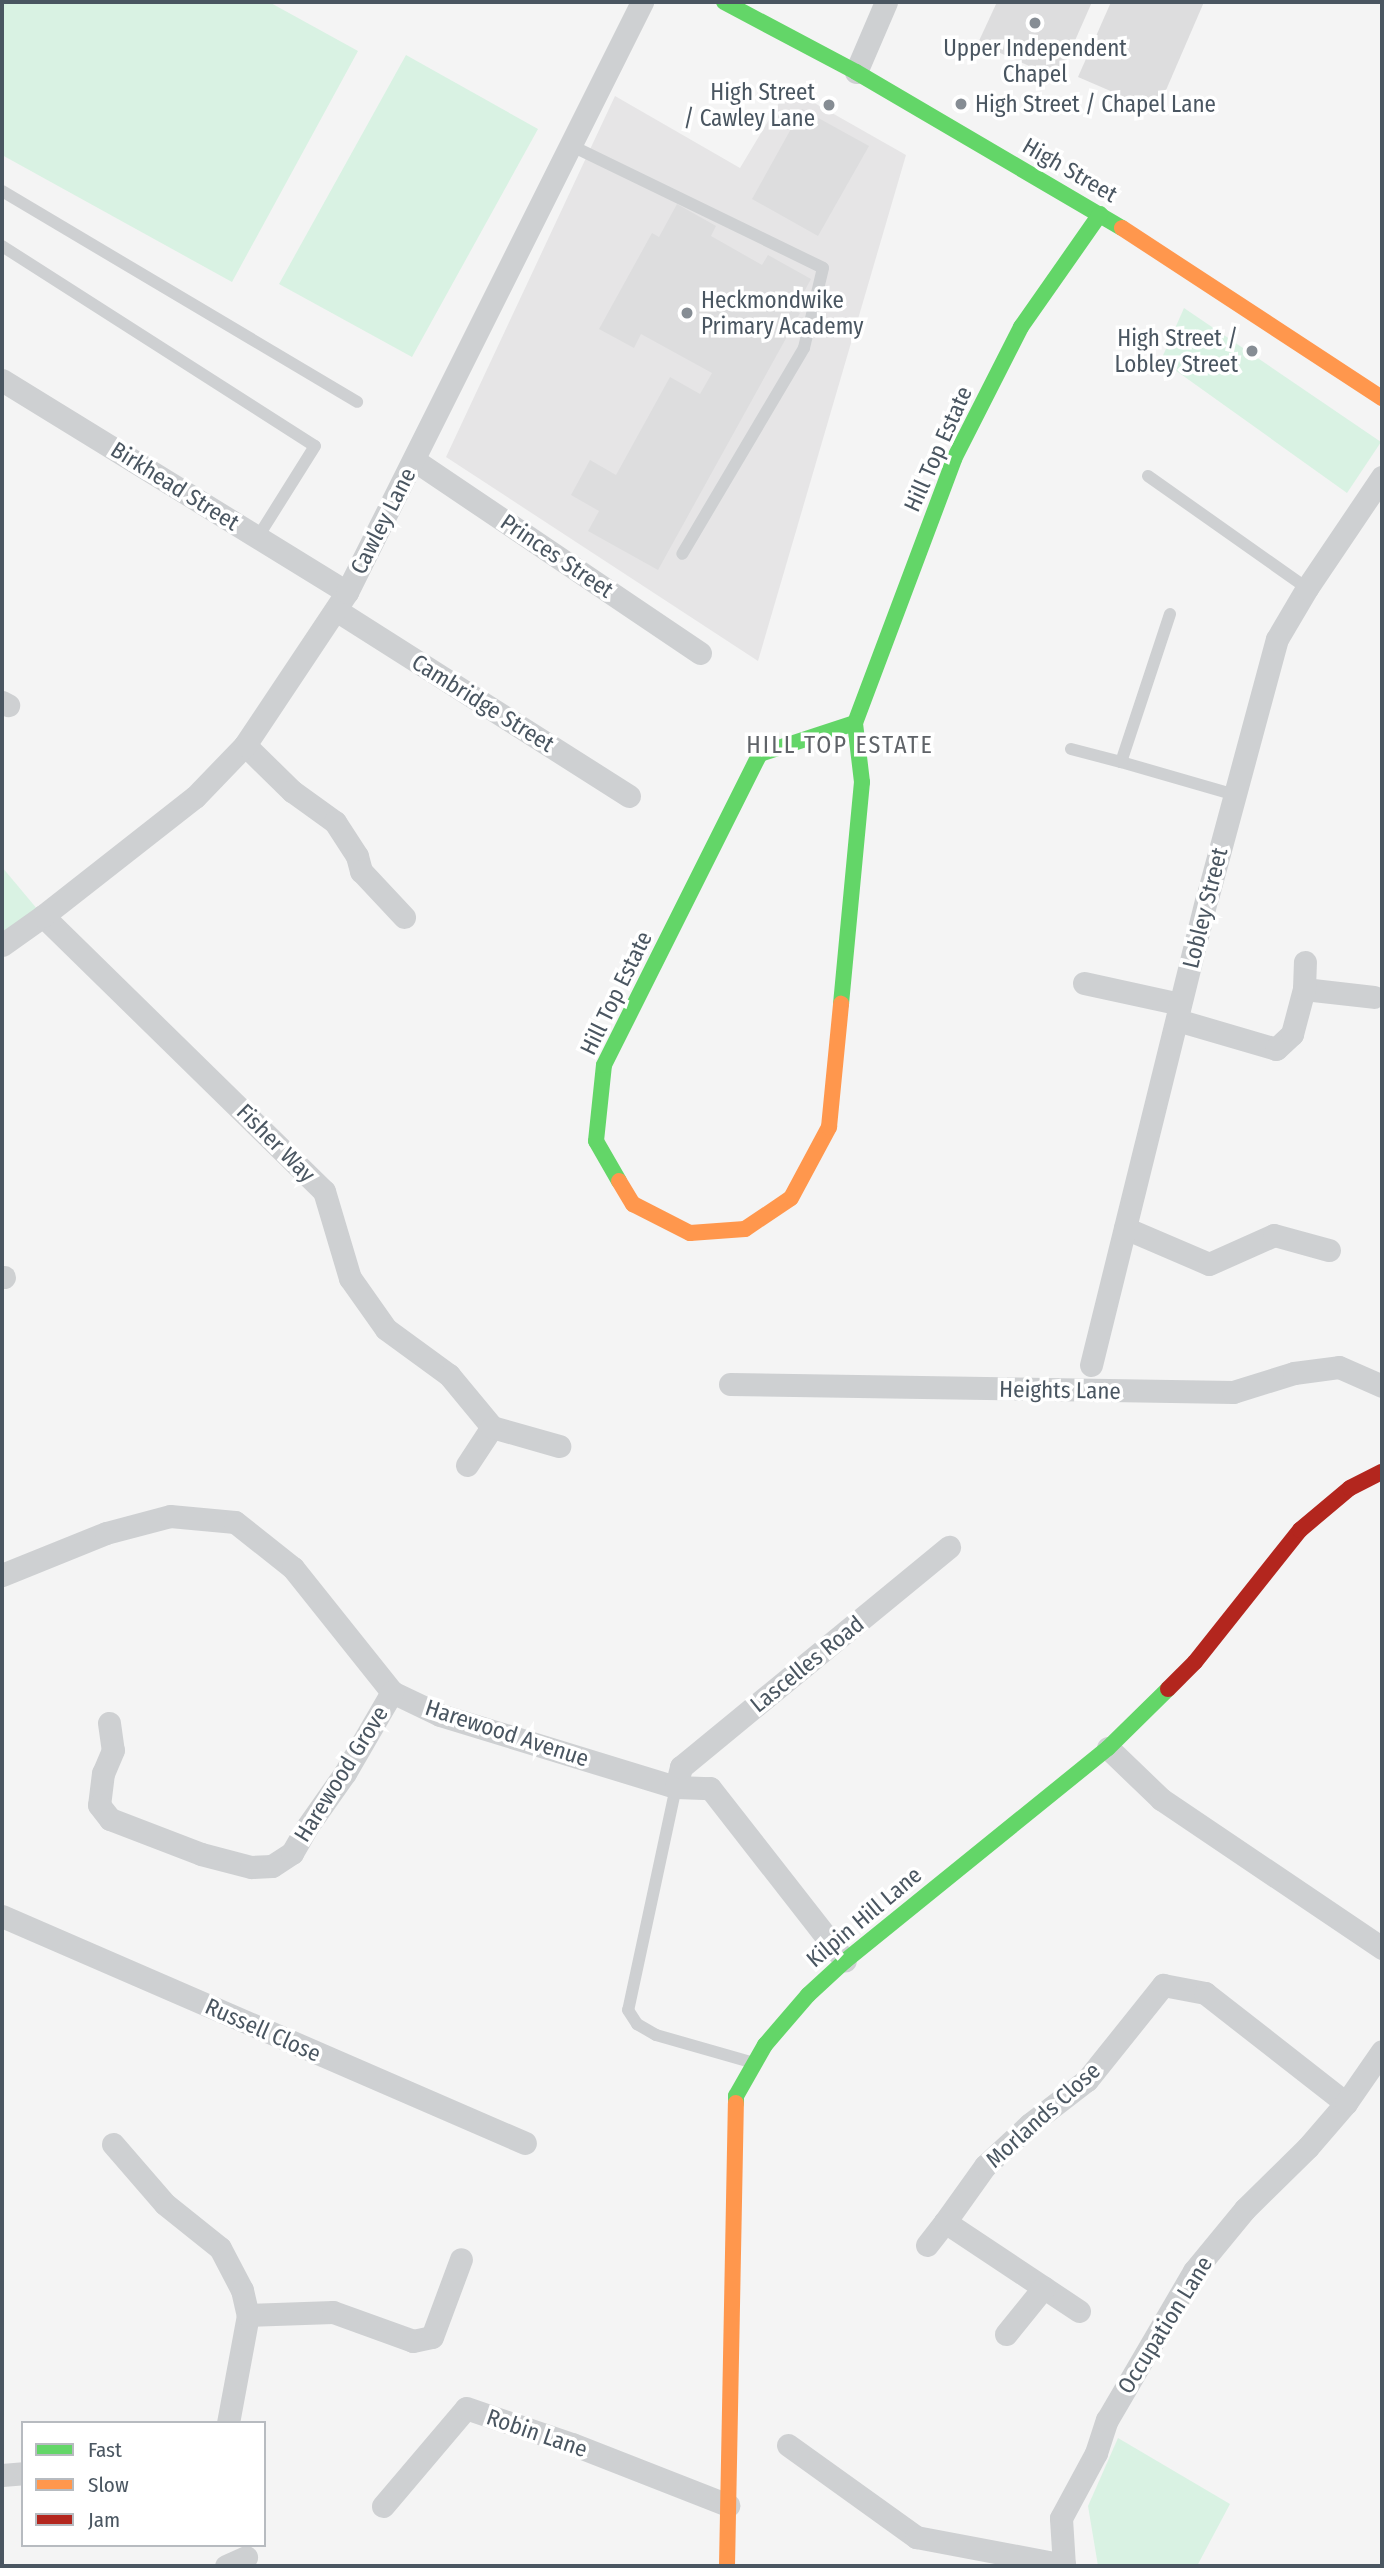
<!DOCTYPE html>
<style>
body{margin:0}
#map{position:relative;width:1384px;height:2568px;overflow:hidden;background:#f4f4f4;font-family:"Fira Sans Condensed",sans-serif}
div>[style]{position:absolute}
.education>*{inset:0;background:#e6e5e6}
.green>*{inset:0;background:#d9f2e3}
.building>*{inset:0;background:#ddddde}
.lane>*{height:12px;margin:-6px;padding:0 6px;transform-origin:6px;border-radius:6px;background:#ced0d2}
.street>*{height:23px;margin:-11.5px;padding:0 11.5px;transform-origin:11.5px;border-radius:11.5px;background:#ced0d2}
.fast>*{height:16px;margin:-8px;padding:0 8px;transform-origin:8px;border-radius:8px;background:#63d668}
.slow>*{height:16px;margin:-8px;padding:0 8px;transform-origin:8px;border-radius:8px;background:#ff974d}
.jam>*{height:16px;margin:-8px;padding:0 8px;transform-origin:8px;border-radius:8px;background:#b3261e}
.dots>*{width:19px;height:19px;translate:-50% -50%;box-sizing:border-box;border:4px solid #fff;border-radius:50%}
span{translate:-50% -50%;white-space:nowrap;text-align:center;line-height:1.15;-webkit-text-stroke:7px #fff;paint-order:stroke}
.poi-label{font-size:23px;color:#4a5661}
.right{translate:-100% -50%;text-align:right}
.left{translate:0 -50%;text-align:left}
.street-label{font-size:23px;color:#4a5661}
.neighbourhood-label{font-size:24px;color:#5f6368;letter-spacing:2px}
.frame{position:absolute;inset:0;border:4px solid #4a5661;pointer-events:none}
.legend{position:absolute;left:21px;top:2421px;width:245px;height:126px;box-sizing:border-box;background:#fff;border:2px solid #b7bbc0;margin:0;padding:9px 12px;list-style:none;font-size:21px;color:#4a5661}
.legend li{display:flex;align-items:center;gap:14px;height:35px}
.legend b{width:35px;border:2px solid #b7bbc0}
</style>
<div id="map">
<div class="education">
<i style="clip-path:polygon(788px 88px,906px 155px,758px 661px,446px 457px,615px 96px,740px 168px)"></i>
</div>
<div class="green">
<i style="clip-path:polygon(2px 2px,269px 2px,358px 51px,232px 282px,2px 155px)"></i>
<i style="clip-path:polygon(406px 55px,538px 129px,412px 357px,279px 284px)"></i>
<i style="clip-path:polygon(1184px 308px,1381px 442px,1347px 493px,1161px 360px)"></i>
<i style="clip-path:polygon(2px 867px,43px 916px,2px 945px)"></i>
<i style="clip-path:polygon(1118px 2438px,1230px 2504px,1197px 2566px,1098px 2566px,1088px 2506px)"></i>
</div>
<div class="building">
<i style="clip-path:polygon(997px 2px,1092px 2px,1058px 79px,978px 43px)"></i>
<i style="clip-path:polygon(1111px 2px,1204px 2px,1157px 111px,1078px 77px)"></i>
<i style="clip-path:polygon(802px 109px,869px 146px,818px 236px,752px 199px)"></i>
<i style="clip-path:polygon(677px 204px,716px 226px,711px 236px,762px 265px,768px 255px,811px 279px,794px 310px,800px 313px,658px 570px,588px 531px,599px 511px,571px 495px,590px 460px,616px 475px,670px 377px,700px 394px,712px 373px,641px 334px,634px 348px,599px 329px,652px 233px,659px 237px)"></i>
</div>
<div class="lane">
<i style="left:570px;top:145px;width:281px;rotate:25.9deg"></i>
<i style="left:823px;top:268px;width:82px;rotate:103.4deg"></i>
<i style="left:804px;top:348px;width:239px;rotate:120.6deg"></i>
<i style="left:2px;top:191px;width:413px;rotate:30.7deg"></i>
<i style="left:2px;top:246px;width:371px;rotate:32.6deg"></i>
<i style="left:315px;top:446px;width:107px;rotate:122.1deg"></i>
<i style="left:1148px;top:476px;width:194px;rotate:35.2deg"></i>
<i style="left:1170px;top:614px;width:156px;rotate:108.3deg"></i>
<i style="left:1121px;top:762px;width:119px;rotate:16.1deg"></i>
<i style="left:1071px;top:749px;width:52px;rotate:14.6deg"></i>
<i style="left:676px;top:1787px;width:228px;rotate:102.1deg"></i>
<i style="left:628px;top:2010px;width:17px;rotate:57deg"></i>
<i style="left:637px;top:2024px;width:22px;rotate:30deg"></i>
<i style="left:656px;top:2035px;width:102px;rotate:15.9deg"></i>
</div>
<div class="street">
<i style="left:856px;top:72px;width:76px;rotate:-66.8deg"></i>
<i style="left:2px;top:380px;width:405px;rotate:31.6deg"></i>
<i style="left:414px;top:460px;width:345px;rotate:34deg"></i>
<i style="left:336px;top:610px;width:347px;rotate:32.4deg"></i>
<i style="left:2px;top:702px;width:7px;rotate:27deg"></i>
<i style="left:245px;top:745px;width:66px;rotate:44.4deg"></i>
<i style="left:292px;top:791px;width:53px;rotate:35.8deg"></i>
<i style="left:335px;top:822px;width:40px;rotate:57.1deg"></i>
<i style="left:357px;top:856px;width:16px;rotate:75deg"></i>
<i style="left:361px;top:871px;width:63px;rotate:46.9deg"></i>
<i style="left:43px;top:916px;width:393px;rotate:44.4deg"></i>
<i style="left:324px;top:1191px;width:91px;rotate:73.4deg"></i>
<i style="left:350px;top:1278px;width:62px;rotate:54.8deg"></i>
<i style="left:386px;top:1329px;width:78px;rotate:36.1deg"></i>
<i style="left:449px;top:1375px;width:67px;rotate:50.4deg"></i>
<i style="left:2px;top:945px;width:50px;rotate:-35.3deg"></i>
<i style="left:43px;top:916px;width:193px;rotate:-38.1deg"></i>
<i style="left:195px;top:797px;width:72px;rotate:-46.1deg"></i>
<i style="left:245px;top:745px;width:184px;rotate:-56.3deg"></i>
<i style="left:347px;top:592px;width:660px;rotate:-63.43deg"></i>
<i style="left:1084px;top:983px;width:98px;rotate:12.3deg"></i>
<i style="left:1304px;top:989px;width:70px;rotate:6.5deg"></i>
<i style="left:1177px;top:1020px;width:103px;rotate:16.3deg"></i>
<i style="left:1276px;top:1049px;width:22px;rotate:-43deg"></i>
<i style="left:1292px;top:1034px;width:47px;rotate:-75.1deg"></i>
<i style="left:1304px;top:989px;width:27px;rotate:-88deg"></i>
<i style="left:1125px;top:1228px;width:91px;rotate:23.2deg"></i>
<i style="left:1209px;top:1264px;width:71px;rotate:-24deg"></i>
<i style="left:1274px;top:1235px;width:57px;rotate:15.3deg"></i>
<i style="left:2px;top:1277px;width:2px"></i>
<i style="left:1091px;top:1365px;width:481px;rotate:-76.1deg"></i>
<i style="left:1207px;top:898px;width:268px;rotate:-74.9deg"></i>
<i style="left:1277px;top:639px;width:59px;rotate:-59.5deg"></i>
<i style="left:1307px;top:588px;width:134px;rotate:-56deg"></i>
<i style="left:730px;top:1384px;width:503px;rotate:0.91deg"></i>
<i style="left:1233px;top:1392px;width:64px;rotate:-17.3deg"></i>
<i style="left:1294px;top:1373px;width:45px;rotate:-7.6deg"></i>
<i style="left:1339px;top:1367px;width:47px;rotate:23.8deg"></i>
<i style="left:467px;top:1465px;width:45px;rotate:-56.7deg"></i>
<i style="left:492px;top:1427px;width:70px;rotate:15.8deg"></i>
<i style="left:2px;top:1575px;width:112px;rotate:-22deg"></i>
<i style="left:106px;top:1533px;width:66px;rotate:-14.9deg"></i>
<i style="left:170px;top:1516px;width:65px;rotate:5.3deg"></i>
<i style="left:235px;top:1522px;width:74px;rotate:38.4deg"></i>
<i style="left:293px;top:1568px;width:159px;rotate:51.4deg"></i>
<i style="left:392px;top:1692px;width:53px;rotate:25.6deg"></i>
<i style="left:440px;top:1715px;width:247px;rotate:17deg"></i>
<i style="left:676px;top:1787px;width:34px;rotate:2deg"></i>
<i style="left:710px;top:1788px;width:219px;rotate:52deg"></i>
<i style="left:109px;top:1723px;width:27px;rotate:82deg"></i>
<i style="left:113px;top:1750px;width:25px;rotate:113deg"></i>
<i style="left:103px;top:1773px;width:32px;rotate:97deg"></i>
<i style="left:99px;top:1805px;width:18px;rotate:52deg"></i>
<i style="left:110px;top:1819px;width:97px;rotate:21deg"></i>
<i style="left:201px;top:1854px;width:52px;rotate:14.6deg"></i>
<i style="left:251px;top:1867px;width:21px;rotate:-3deg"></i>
<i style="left:272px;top:1866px;width:24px;rotate:-33deg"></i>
<i style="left:292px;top:1853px;width:30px;rotate:-60deg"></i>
<i style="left:307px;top:1827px;width:66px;rotate:-54.9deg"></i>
<i style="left:345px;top:1773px;width:94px;rotate:-59.9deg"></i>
<i style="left:1108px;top:1748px;width:74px;rotate:43.9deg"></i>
<i style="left:1161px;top:1799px;width:267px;rotate:34deg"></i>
<i style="left:676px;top:1787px;width:21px;rotate:-76deg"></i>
<i style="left:681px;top:1767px;width:347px;rotate:-39.4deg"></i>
<i style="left:2px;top:1916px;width:570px;rotate:23.46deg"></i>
<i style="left:113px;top:2144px;width:79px;rotate:49.1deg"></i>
<i style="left:165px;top:2204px;width:70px;rotate:38.7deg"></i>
<i style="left:220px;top:2248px;width:47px;rotate:62.4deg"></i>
<i style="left:242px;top:2290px;width:26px;rotate:77deg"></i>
<i style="left:248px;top:2315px;width:110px;rotate:100.5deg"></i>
<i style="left:927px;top:2245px;width:29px;rotate:-52deg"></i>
<i style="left:1079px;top:2311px;width:161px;rotate:-146.4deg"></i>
<i style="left:945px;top:2222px;width:69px;rotate:-54.5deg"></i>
<i style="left:985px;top:2166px;width:62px;rotate:-43deg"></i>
<i style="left:1030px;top:2124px;width:72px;rotate:-37.7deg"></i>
<i style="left:1087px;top:2080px;width:122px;rotate:-51.3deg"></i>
<i style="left:1163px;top:1985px;width:43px;rotate:10.8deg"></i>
<i style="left:1205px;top:1993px;width:179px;rotate:38deg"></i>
<i style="left:248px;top:2315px;width:85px;rotate:-2deg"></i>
<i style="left:333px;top:2312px;width:85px;rotate:19.9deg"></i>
<i style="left:413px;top:2341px;width:19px;rotate:-12deg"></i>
<i style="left:432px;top:2337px;width:83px;rotate:-69.6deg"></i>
<i style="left:1006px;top:2334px;width:60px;rotate:-51deg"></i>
<i style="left:788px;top:2445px;width:158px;rotate:35.7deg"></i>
<i style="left:916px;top:2537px;width:151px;rotate:10.7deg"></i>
<i style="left:2px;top:2475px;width:21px;rotate:-5deg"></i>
<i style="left:383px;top:2506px;width:128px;rotate:-49.7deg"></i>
<i style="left:466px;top:2408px;width:112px;rotate:18.8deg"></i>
<i style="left:572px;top:2444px;width:168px;rotate:21.4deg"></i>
<i style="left:226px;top:2566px;width:22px;rotate:-24deg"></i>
<i style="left:1064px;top:2566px;width:48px;rotate:-93.6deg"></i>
<i style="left:1061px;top:2518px;width:74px;rotate:-61.7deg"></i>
<i style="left:1096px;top:2453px;width:35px;rotate:-72deg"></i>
<i style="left:1107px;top:2420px;width:173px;rotate:-59.7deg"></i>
<i style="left:1194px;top:2271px;width:80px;rotate:-50.6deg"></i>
<i style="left:1245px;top:2209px;width:88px;rotate:-44.5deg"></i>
<i style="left:1308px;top:2147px;width:58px;rotate:-49.2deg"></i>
<i style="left:1346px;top:2103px;width:63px;rotate:-55.3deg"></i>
</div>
<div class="fast">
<i style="left:724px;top:2px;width:149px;rotate:27.9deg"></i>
<i style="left:856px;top:72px;width:308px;rotate:30.4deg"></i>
<i style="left:841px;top:1004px;width:223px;rotate:-84.6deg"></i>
<i style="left:862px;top:782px;width:59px;rotate:-96.8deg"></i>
<i style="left:855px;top:723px;width:282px;rotate:-69.4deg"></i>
<i style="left:954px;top:459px;width:148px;rotate:-63.1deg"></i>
<i style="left:1021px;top:327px;width:138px;rotate:-55deg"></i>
<i style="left:619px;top:1181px;width:46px;rotate:-119.9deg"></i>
<i style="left:596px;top:1141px;width:76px;rotate:-84deg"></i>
<i style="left:604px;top:1065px;width:348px;rotate:-63.4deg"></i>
<i style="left:760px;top:754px;width:100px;rotate:-18.1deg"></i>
<i style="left:736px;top:2103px;width:7px;rotate:-90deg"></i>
<i style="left:736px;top:2096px;width:59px;rotate:-60.4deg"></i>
<i style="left:765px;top:2045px;width:66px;rotate:-49.3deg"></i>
<i style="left:808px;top:1995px;width:50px;rotate:-42.6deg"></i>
<i style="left:845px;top:1961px;width:338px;rotate:-39deg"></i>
<i style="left:1108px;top:1748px;width:84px;rotate:-44.5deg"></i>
</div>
<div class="slow">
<i style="left:1122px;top:228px;width:311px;rotate:33.2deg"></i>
<i style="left:619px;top:1181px;width:27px;rotate:59deg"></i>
<i style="left:633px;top:1204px;width:64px;rotate:27deg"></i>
<i style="left:690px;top:1233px;width:55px;rotate:-4.2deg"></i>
<i style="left:745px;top:1229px;width:55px;rotate:-34deg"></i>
<i style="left:791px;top:1198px;width:81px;rotate:-61.8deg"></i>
<i style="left:829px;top:1127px;width:124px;rotate:-84.4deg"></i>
<i style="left:727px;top:2566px;width:463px;rotate:-88.9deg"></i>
</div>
<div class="jam">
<i style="left:1168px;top:1689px;width:38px;rotate:-45deg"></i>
<i style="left:1195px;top:1662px;width:169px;rotate:-51.5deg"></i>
<i style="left:1300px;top:1530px;width:65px;rotate:-40deg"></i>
<i style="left:1350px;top:1488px;width:36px;rotate:-27deg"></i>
</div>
<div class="dots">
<i style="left:1035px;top:23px;background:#868d94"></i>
<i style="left:961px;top:104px;background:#868d94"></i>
<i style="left:829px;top:105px;background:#868d94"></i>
<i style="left:687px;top:313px;background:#868d94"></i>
<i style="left:1252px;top:351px;background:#868d94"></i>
</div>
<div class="poi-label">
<span style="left:1035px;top:61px">Upper Independent<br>Chapel</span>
<span class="right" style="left:815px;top:105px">High Street<br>/ Cawley Lane</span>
<span class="left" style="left:975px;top:104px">High Street / Chapel Lane</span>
<span class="left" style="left:701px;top:313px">Heckmondwike<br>Primary Academy</span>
<span class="right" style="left:1238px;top:351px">High Street /<br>Lobley Street</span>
</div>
<div class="street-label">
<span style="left:1070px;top:170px;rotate:30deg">High Street</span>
<span style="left:938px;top:449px;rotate:-66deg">Hill Top Estate</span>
<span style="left:175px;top:486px;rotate:32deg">Birkhead Street</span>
<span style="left:383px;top:521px;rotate:-63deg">Cawley Lane</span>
<span style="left:557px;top:556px;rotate:34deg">Princes Street</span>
<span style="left:483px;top:703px;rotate:32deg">Cambridge Street</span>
<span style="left:1205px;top:908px;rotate:-76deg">Lobley Street</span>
<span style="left:616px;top:993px;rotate:-64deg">Hill Top Estate</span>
<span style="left:276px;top:1143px;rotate:45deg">Fisher Way</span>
<span style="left:1060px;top:1390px;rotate:1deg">Heights Lane</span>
<span style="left:807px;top:1664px;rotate:-39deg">Lascelles Road</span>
<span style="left:507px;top:1733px;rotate:18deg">Harewood Avenue</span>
<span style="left:341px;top:1774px;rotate:-58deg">Harewood Grove</span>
<span style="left:864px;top:1917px;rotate:-40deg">Kilpin Hill Lane</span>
<span style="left:263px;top:2030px;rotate:24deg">Russell Close</span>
<span style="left:1043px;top:2115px;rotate:-42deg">Morlands Close</span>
<span style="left:1165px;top:2325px;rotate:-58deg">Occupation Lane</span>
<span style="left:537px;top:2433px;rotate:19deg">Robin Lane</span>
</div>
<div class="neighbourhood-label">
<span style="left:840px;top:746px">HILL TOP ESTATE</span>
</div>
<div class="frame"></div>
<ul class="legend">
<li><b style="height:9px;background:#63d668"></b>Fast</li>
<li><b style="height:9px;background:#ff974d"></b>Slow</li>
<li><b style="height:9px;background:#b3261e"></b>Jam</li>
</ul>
</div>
